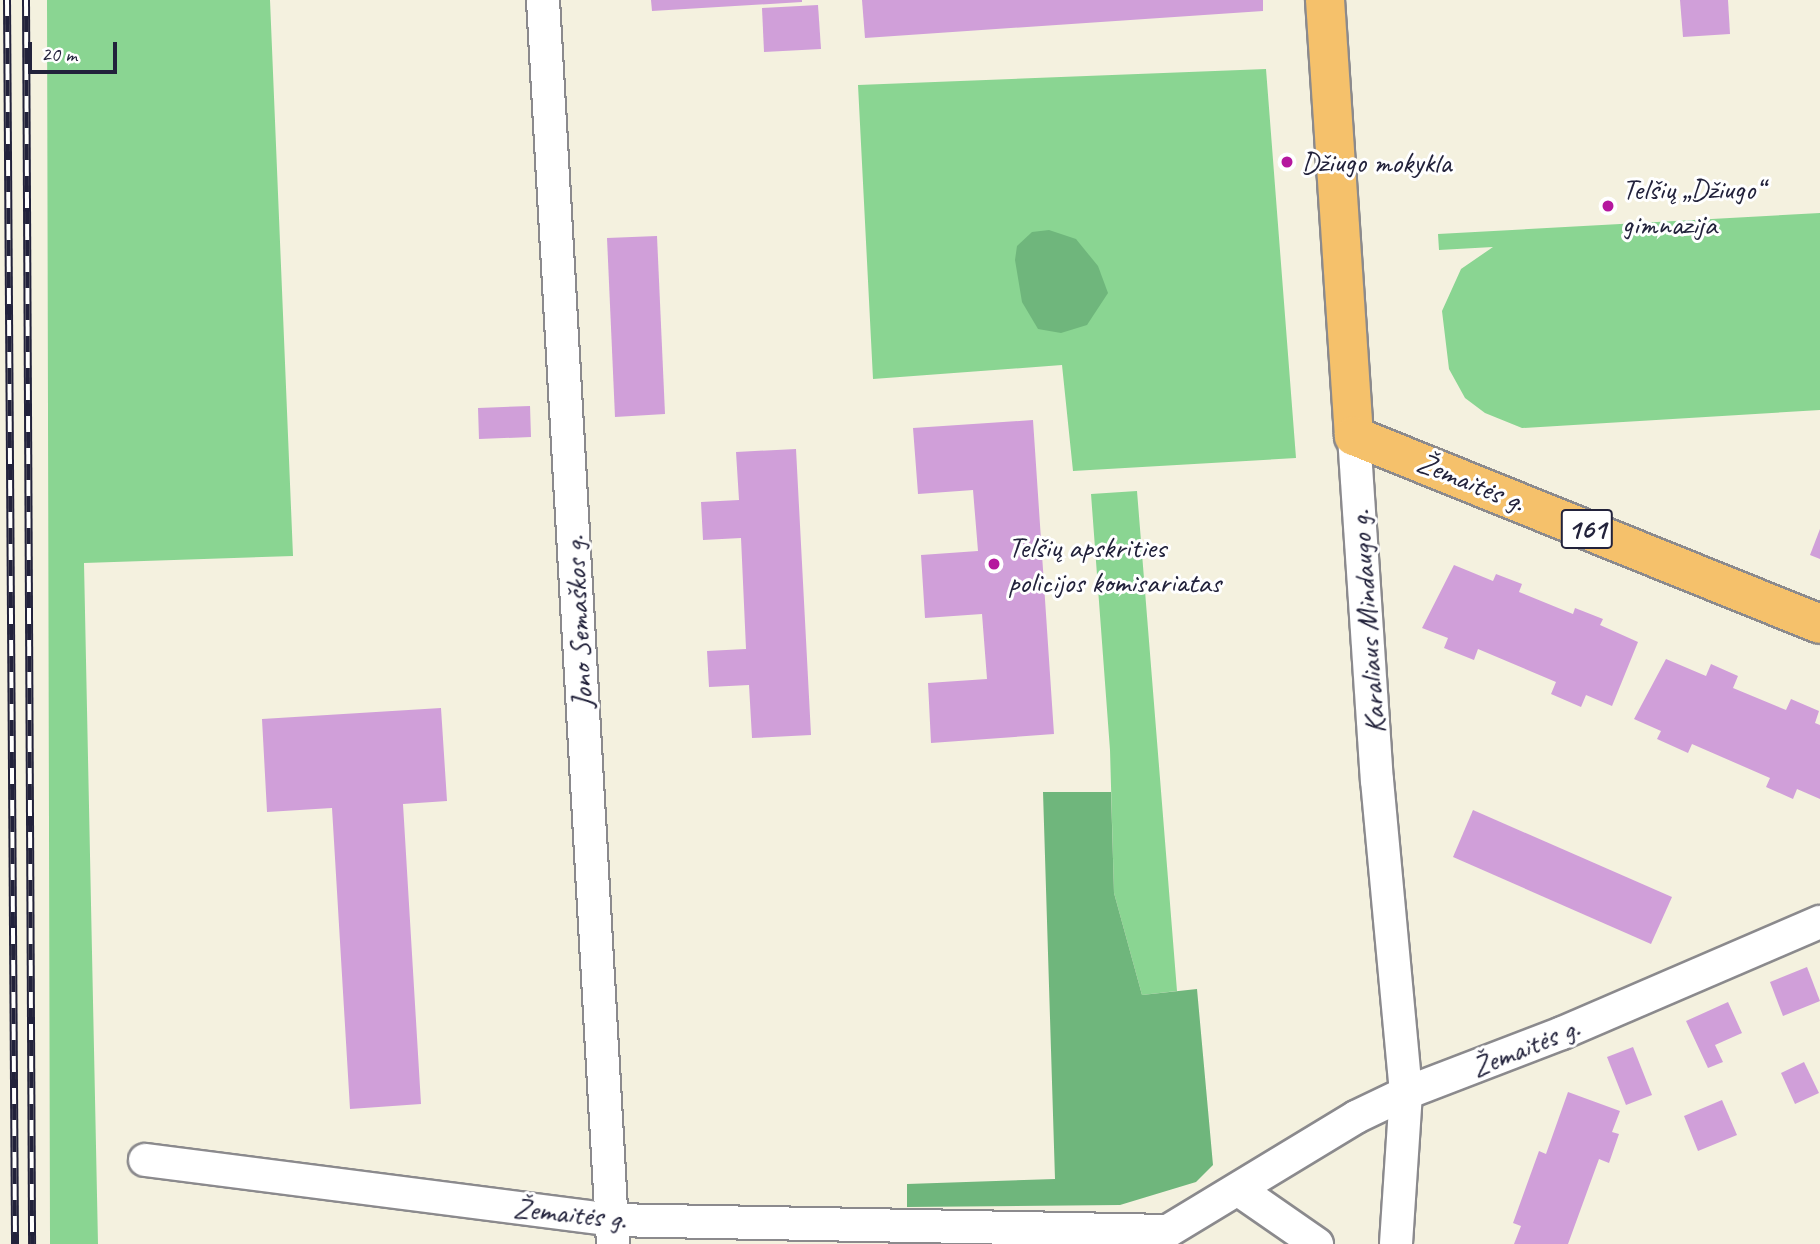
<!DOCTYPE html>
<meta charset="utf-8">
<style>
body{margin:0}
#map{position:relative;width:1820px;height:1244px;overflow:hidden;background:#f4f1df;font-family:Caveat,sans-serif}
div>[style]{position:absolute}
.green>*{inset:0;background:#8ad592}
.forest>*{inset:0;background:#6fb67c}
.building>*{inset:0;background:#d09fd9}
.roads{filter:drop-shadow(2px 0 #8b8a8d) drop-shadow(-2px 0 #8b8a8d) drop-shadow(0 2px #8b8a8d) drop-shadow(0 -2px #8b8a8d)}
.minor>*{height:32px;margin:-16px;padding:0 16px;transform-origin:16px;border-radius:16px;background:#fff}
.primary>*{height:38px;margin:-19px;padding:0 19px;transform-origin:19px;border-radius:19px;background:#f5c16b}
.rail>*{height:8px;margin-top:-4px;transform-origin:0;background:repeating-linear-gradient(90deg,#fff 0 16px,#22223b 0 32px);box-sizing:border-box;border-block:2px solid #22223b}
.dots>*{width:19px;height:19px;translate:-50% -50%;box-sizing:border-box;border:4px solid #fff;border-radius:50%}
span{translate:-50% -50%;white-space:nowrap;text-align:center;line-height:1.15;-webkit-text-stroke:6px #fff;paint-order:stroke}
.shield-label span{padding:2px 5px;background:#fff;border:2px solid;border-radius:5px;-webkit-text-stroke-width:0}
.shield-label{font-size:28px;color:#22223b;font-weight:700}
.poi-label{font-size:30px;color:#22223b}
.left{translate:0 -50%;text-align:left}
.street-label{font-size:30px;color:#22223b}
.scale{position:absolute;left:28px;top:42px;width:89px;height:32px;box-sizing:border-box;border:4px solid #22223b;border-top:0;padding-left:9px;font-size:21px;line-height:24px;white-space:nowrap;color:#22223b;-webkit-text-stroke:5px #fff;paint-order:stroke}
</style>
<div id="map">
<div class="green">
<i style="clip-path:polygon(47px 0,270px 0,293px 556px,84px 563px,98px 1244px,50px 1244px)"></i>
<i style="clip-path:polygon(1266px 69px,1296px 458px,1073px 471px,1062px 365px,873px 379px,858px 85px)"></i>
<i style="clip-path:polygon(1820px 213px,1820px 410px,1522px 428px,1485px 413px,1465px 398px,1449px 369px,1442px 311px,1461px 269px,1493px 247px,1439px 250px,1438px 234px)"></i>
<i style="clip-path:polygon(1137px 491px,1177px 991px,1142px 995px,1114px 893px,1110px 750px,1091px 494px)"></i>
</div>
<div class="forest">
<i style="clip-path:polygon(1049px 230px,1076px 239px,1098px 266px,1108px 293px,1087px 325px,1061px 333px,1038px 329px,1022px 302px,1015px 260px,1017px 246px,1032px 232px)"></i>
<i style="clip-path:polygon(1043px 792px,1111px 792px,1114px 893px,1142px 995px,1197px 989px,1213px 1165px,1196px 1182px,1120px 1205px,907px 1207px,907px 1184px,1055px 1179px)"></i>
</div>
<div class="building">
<i style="clip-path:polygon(651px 0,802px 0,802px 2px,652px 11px)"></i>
<i style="clip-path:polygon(862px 0,1263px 0,1263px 11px,865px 38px)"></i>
<i style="clip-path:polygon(1680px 0,1728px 0,1730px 34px,1683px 37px)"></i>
<i style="clip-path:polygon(818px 5px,821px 49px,764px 52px,762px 8px)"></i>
<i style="clip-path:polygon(657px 236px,665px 414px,615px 417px,607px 238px)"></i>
<i style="clip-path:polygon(530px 406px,531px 437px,479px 439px,478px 408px)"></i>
<i style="clip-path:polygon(1033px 420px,1054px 734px,931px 743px,928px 683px,987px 679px,982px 614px,925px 618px,921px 555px,978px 551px,973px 490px,918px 494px,913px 428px)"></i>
<i style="clip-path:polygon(796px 449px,811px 735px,752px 738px,749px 685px,709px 687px,707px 651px,746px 649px,741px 538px,703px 540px,701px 502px,739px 500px,736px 452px)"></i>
<i style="clip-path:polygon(1820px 529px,1820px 559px,1810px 555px)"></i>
<i style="clip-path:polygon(1454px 565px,1493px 581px,1496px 574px,1522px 584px,1519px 592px,1573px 614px,1575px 608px,1603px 619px,1600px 625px,1638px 642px,1612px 706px,1586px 695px,1581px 707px,1551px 694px,1556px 682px,1478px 649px,1474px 660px,1444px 648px,1448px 638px,1422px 628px)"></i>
<i style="clip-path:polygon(1666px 659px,1706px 676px,1711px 664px,1738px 676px,1733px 688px,1786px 710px,1791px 699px,1819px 711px,1815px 723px,1820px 725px,1820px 799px,1797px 789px,1793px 799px,1766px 787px,1770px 778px,1692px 744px,1688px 753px,1657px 739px,1661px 731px,1634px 719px)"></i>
<i style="clip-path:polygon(441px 708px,447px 801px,403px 804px,421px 1104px,350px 1109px,332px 808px,267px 812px,262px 719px)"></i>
<i style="clip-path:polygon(1473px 810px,1672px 897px,1651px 944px,1453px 857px)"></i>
<i style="clip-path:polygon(1807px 967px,1820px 1001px,1783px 1016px,1770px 982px)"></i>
<i style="clip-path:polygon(1728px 1002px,1742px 1033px,1715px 1045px,1723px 1062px,1708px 1068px,1686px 1021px)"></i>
<i style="clip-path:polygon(1633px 1047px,1652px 1095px,1626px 1105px,1607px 1057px)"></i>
<i style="clip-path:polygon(1804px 1062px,1819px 1093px,1795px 1104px,1781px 1073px)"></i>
<i style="clip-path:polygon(1568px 1092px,1620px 1111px,1612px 1132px,1619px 1134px,1609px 1163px,1599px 1159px,1568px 1244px,1514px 1244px,1521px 1226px,1513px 1223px,1539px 1151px,1546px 1154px)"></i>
<i style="clip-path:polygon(1722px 1100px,1737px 1135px,1698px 1151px,1684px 1116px)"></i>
</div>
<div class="roads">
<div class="minor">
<i style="left:543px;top:0;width:1246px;rotate:86.78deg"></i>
<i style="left:1354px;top:436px;width:345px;rotate:86.2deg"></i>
<i style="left:1377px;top:780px;width:314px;rotate:84.7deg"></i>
<i style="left:1406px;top:1093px;width:151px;rotate:93.8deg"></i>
<i style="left:145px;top:1160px;width:470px;rotate:7.3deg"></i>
<i style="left:611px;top:1220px;width:557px;rotate:1.13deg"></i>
<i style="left:1168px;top:1231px;width:220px;rotate:-31.2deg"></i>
<i style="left:1356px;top:1117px;width:55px;rotate:-25.6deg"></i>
<i style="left:1406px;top:1093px;width:167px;rotate:-21deg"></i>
<i style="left:1562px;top:1033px;width:281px;rotate:-23.3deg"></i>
<i style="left:1239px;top:1190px;width:95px;rotate:34.7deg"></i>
</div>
<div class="primary">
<i style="left:1325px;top:0;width:437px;rotate:86.2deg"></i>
<i style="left:1354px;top:436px;width:502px;rotate:21.97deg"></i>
</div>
</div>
<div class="rail">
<i style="left:7px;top:0;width:1244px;rotate:89.63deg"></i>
<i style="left:26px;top:0;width:1244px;rotate:89.72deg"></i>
</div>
<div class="dots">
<i style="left:1287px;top:162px;background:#b5179e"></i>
<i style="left:1608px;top:206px;background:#b5179e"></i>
<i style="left:994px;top:564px;background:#b5179e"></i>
</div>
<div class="shield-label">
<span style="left:1587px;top:529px">161</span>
</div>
<div class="poi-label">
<span class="left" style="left:1301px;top:162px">Džiugo mokykla</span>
<span class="left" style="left:1622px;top:206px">Telšių „Džiugo“<br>gimnazija</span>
<span class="left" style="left:1008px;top:564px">Telšių apskrities<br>policijos komisariatas</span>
</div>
<div class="street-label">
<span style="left:1471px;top:482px;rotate:22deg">Žemaitės g.</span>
<span style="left:578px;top:622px;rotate:-93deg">Jono Semaškos g.</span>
<span style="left:1367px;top:622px;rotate:-94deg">Karaliaus Mindaugo g.</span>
<span style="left:1525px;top:1047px;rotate:-22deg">Žemaitės g.</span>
<span style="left:570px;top:1213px;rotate:6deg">Žemaitės g.</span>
</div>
<div class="scale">20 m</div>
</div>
